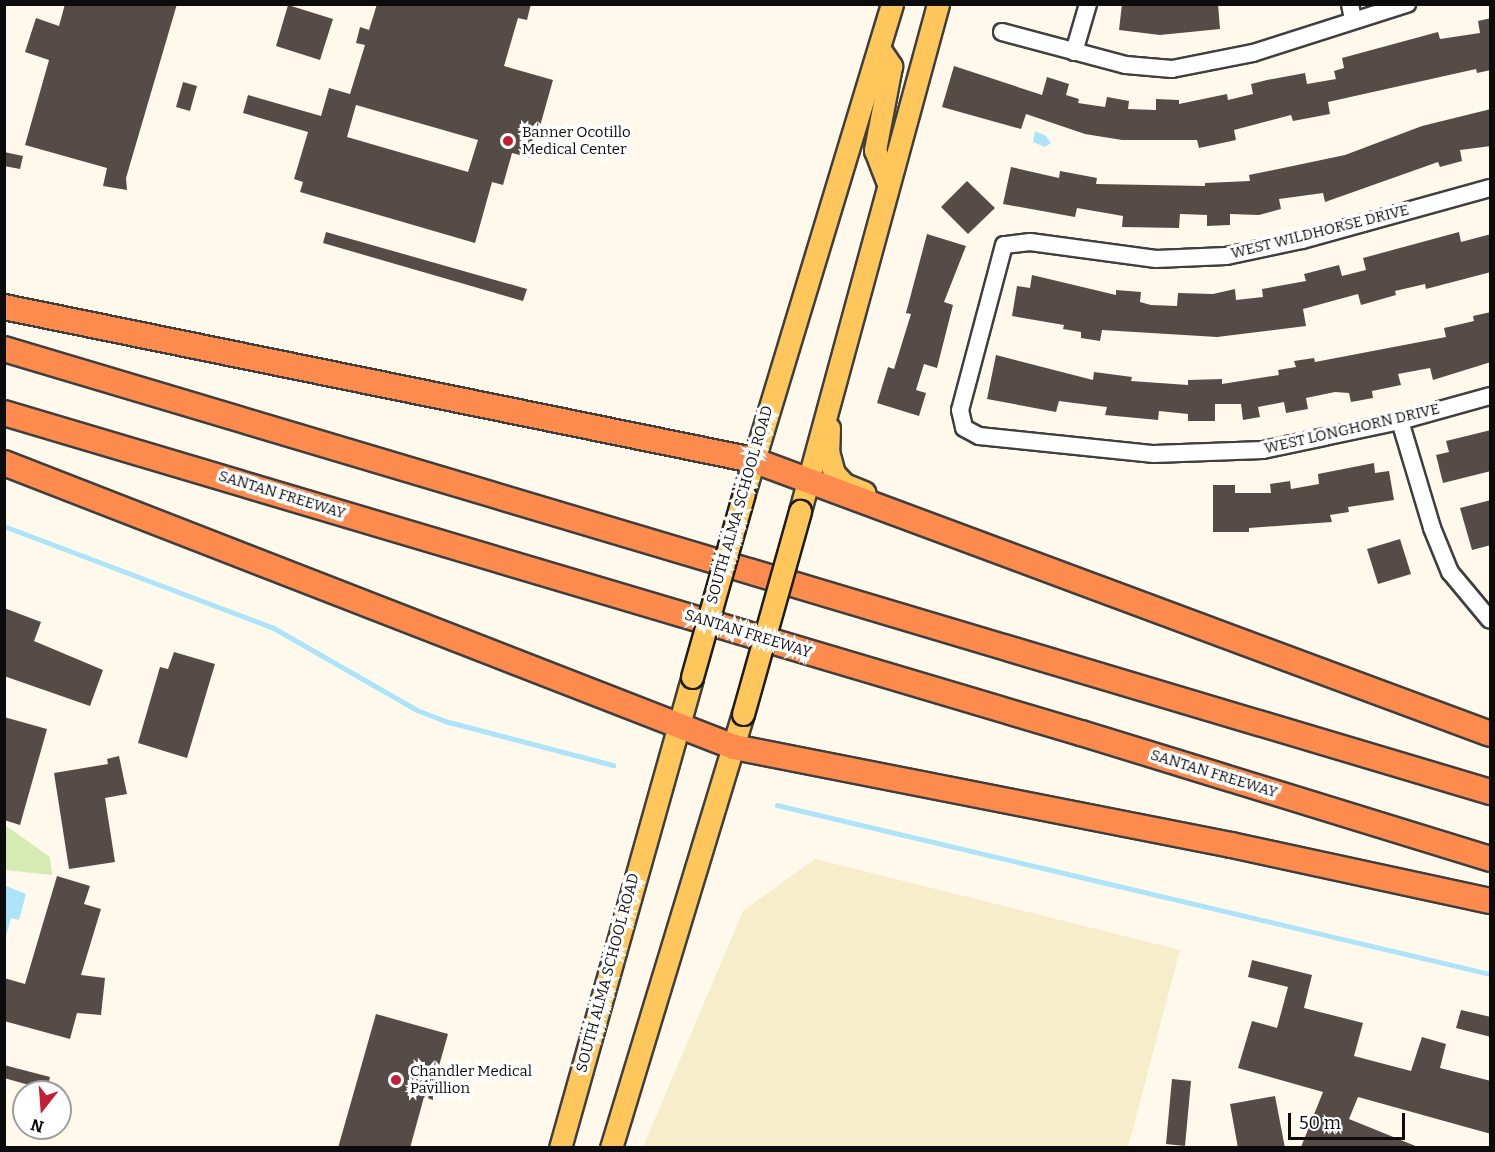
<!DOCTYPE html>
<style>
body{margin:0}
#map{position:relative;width:1495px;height:1152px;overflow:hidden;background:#fff9eb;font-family:Bitter,serif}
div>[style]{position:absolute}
.farmland>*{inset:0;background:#f6eeca}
.green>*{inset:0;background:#d6ebb3}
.water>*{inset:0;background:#ade4f9}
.stream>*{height:4.5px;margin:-2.25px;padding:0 2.25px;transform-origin:2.25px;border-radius:2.25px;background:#ade4f9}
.building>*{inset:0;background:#554c48}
.roads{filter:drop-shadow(2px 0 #3f3f3f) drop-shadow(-2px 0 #3f3f3f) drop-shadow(0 2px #3f3f3f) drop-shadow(0 -2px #3f3f3f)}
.minor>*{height:16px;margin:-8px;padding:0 8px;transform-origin:8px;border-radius:8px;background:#fff}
.major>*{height:21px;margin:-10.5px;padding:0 10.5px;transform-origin:10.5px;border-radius:10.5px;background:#ffc75b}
.highway>*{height:24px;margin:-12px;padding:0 12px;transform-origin:12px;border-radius:12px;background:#fc8b4d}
.bridges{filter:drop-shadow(2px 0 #1d1d1d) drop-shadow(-2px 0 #1d1d1d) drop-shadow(0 2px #1d1d1d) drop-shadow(0 -2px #1d1d1d)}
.major-bridge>*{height:21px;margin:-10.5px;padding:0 10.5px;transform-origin:10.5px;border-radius:10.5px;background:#ffc75b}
.dots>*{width:16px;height:16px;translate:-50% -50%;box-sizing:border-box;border:3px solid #fff;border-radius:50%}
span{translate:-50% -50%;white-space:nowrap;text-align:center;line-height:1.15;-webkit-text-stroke:6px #fff;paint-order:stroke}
.poi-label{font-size:15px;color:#0c0c0c}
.left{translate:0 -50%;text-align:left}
.street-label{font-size:15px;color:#0c0c0c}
.frame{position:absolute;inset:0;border:6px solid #0c0c0c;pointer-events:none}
.north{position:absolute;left:12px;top:1080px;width:60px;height:60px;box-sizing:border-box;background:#fff;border:2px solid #9e9e9e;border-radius:50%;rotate:197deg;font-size:16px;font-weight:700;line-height:24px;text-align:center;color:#0c0c0c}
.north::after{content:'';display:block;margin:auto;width:21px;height:27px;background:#c21e36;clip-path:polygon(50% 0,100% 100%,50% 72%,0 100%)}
.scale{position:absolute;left:1288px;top:1113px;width:117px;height:27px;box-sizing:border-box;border:3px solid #0c0c0c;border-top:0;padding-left:8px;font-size:18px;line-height:21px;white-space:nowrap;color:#0c0c0c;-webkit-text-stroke:4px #fff;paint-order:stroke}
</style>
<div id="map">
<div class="farmland">
<i style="clip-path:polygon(815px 859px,1180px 950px,1128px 1147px,643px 1147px,743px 911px)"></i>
</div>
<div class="green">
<i style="clip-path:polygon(5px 825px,50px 857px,52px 875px,5px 870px)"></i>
</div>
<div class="water">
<i style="clip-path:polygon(1035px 131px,1046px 136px,1051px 143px,1045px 147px,1033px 142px)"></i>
<i style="clip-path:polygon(4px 885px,26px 894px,19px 920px,11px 918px,6px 936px)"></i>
</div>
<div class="stream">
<i style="left:4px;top:526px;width:289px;rotate:20.7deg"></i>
<i style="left:274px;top:628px;width:165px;rotate:29.8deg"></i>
<i style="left:417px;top:710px;width:34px;rotate:21deg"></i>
<i style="left:449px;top:722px;width:170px;rotate:14.7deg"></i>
<i style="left:777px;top:805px;width:733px;rotate:13.33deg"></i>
</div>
<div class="building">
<i style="clip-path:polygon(65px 4px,177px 4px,126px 178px,127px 190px,103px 186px,107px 168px,25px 145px,49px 60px,25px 52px,36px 18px,59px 26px)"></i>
<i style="clip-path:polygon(evenodd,377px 4px,531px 4px,527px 20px,518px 18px,504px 66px,553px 80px,531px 158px,512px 153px,503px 185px,492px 182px,475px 243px,300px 192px,303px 182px,294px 179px,308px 132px,243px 113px,248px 95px,321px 116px,329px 88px,350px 94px,365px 45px,356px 43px,360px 27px,369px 30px,377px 4px,356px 105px,478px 140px,468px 172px,347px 137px,356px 105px)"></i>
<i style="clip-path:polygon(1122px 4px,1218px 4px,1220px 29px,1160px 35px,1119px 30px)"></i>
<i style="clip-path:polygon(288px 5px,333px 19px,320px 60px,276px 46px)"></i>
<i style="clip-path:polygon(1491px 18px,1491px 70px,1477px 73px,1476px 69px,1328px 102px,1330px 114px,1293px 121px,1291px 115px,1234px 130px,1236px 140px,1199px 148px,1197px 140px,1122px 140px,1085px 134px,1026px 114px,1021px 129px,942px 107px,954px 66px,1042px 95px,1047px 77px,1069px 84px,1066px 95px,1079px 99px,1078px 103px,1105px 107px,1107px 97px,1129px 101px,1128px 109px,1156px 110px,1156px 99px,1179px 100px,1179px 104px,1227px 94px,1228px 100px,1253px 94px,1251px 84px,1267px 80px,1305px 73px,1307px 84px,1336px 79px,1334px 71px,1344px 68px,1342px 58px,1438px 32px,1440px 39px,1480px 33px,1478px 21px)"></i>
<i style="clip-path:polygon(183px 82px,197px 86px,190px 111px,176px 107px)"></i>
<i style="clip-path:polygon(1491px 109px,1491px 146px,1460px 150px,1462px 161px,1440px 167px,1438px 162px,1325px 202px,1323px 193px,1279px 199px,1281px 209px,1259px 215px,1230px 214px,1230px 225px,1207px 226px,1207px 215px,1180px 214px,1179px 228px,1122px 227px,1123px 216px,1106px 213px,1077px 208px,1075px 217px,1003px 204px,1011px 167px,1059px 178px,1060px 171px,1097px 178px,1096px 184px,1205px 186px,1205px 183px,1250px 181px,1249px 175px,1345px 155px,1422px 126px)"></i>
<i style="clip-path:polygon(4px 152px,23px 156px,20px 169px,4px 166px)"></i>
<i style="clip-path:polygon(967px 181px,995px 208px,968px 234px,941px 207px)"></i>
<i style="clip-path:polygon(326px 232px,527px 289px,523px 301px,323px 243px)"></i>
<i style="clip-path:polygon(1459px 232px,1461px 242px,1491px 234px,1491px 272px,1426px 289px,1425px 284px,1395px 291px,1396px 295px,1361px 305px,1358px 294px,1303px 309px,1306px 326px,1217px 337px,1102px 330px,1100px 341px,1081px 338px,1081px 332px,1063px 329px,1064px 325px,1012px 316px,1017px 286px,1030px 288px,1032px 275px,1116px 295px,1116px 290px,1141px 292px,1140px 302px,1151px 305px,1177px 306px,1178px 293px,1213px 294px,1235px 289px,1236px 300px,1263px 297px,1262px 289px,1306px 281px,1304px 274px,1339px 265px,1342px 276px,1366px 270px,1363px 258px)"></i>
<i style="clip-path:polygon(927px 234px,966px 246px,944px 302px,953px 305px,937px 368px,924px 364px,916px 390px,926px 393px,919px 416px,877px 403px,888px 367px,894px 369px,911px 314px,906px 313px)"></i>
<i style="clip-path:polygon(1491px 312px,1491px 362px,1433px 380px,1430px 368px,1398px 374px,1401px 385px,1372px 391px,1373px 398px,1351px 402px,1349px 393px,1335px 392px,1306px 398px,1308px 409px,1286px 413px,1284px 402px,1258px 407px,1260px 417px,1243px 420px,1241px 404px,1215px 404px,1215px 421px,1188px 421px,1188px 414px,1159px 411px,1158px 420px,1105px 415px,1107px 407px,1074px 403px,1059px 401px,1056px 412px,987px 399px,996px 355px,1093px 380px,1094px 372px,1132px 377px,1131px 381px,1188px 385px,1188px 380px,1222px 379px,1222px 384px,1279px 375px,1278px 370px,1296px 367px,1294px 361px,1314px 358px,1315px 362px,1446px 337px,1444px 328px,1474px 321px,1473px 316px)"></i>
<i style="clip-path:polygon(1491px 430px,1491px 471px,1443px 483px,1436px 455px,1449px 452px,1446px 441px)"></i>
<i style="clip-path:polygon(1374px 463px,1375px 473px,1389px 471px,1394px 500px,1348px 507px,1349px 512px,1330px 515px,1332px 522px,1249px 528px,1249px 532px,1213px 532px,1213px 485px,1235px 485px,1235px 493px,1271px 493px,1270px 484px,1290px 481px,1291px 489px,1319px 484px,1318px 474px)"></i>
<i style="clip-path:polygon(1491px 500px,1491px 545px,1472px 550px,1460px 508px)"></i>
<i style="clip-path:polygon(1400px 539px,1411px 574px,1378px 584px,1367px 549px)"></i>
<i style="clip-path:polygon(4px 608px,41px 622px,34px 641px,103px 670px,90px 706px,4px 676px)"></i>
<i style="clip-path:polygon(174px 652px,215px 664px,187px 758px,138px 743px,160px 667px,168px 669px)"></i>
<i style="clip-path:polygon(4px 717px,47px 729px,20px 825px,4px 820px)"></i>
<i style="clip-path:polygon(119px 756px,127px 794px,105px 798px,115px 862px,69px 869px,54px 773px,108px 764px,107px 759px)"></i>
<i style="clip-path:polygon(57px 876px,90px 886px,84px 904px,101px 909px,81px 975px,105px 978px,101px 1015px,77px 1013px,70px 1039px,4px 1021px,4px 978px,25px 984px)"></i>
<i style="clip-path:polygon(1252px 960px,1312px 975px,1304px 1008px,1363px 1023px,1354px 1056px,1411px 1071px,1422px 1037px,1446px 1044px,1440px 1068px,1491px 1081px,1491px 1134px,1358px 1097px,1349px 1119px,1418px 1147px,1301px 1147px,1323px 1092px,1238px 1068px,1252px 1021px,1277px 1028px,1288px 987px,1248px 977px)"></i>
<i style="clip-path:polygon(1461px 1010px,1491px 1017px,1491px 1037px,1456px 1028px)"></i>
<i style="clip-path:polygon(376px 1014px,448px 1034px,433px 1087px,437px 1088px,433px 1100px,424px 1097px,410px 1148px,338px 1148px)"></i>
<i style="clip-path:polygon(4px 1065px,50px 1077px,47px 1090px,4px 1078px)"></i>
<i style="clip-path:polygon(1172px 1079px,1191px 1081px,1185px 1146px,1166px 1144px)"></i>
<i style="clip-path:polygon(1275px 1096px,1285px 1148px,1238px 1148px,1230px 1104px)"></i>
</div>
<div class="roads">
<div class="minor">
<i style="left:1350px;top:4px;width:16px;rotate:79deg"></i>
<i style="left:1002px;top:32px;width:128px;rotate:14.9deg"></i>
<i style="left:1126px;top:65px;width:46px;rotate:5deg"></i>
<i style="left:1172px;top:69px;width:83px;rotate:-11.2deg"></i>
<i style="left:1253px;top:53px;width:162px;rotate:-17.7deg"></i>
<i style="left:1074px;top:52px;width:50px;rotate:-73.7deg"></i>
<i style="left:1490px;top:188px;width:195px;rotate:164.5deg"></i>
<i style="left:1302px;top:240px;width:78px;rotate:168.1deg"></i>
<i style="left:1226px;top:256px;width:70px;rotate:177.5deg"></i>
<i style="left:1156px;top:259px;width:127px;rotate:-172.3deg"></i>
<i style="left:1030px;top:242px;width:26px;rotate:173deg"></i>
<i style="left:1004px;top:245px;width:171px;rotate:104.9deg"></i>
<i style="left:960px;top:410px;width:18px;rotate:77deg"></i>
<i style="left:964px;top:428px;width:17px;rotate:28deg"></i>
<i style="left:979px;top:436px;width:176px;rotate:5.9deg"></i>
<i style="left:1154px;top:454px;width:109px;rotate:-2.1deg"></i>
<i style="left:1263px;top:450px;width:140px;rotate:-12deg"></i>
<i style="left:1400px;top:421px;width:93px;rotate:-15.5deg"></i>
<i style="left:1400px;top:421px;width:112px;rotate:73.3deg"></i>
<i style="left:1432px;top:528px;width:48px;rotate:67.8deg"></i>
<i style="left:1450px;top:572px;width:62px;rotate:50.2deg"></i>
</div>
<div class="major">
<i style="left:879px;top:48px;width:22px;rotate:56deg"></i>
<i style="left:891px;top:66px;width:86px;rotate:100.8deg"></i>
<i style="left:875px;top:150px;width:33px;rotate:69deg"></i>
<i style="left:829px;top:428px;width:23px;rotate:92deg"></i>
<i style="left:828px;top:451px;width:23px;rotate:75deg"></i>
<i style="left:834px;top:473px;width:15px;rotate:48deg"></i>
<i style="left:844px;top:484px;width:22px;rotate:22deg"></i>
<i style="left:744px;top:493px;width:511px;rotate:-73.16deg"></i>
<i style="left:800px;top:511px;width:525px;rotate:-74.77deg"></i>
<i style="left:560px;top:1148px;width:489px;rotate:-74.3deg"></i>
<i style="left:611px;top:1148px;width:454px;rotate:-73.1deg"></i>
</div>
<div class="highway">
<i style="left:4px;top:307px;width:764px;rotate:11.55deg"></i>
<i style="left:753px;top:460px;width:786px;rotate:20.39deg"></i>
<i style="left:4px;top:349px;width:1551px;rotate:16.6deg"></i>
<i style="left:4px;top:413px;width:1124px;rotate:16.55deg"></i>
<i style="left:1081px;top:733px;width:428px;rotate:17.1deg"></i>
<i style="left:4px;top:463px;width:783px;rotate:21.26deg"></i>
<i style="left:734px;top:747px;width:507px;rotate:11.15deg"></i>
<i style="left:1231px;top:845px;width:265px;rotate:12.2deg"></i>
</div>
</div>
<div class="bridges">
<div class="major-bridge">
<i style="left:692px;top:677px;width:191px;rotate:-74.2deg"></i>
<i style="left:743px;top:714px;width:211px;rotate:-74.3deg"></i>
</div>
</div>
<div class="dots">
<i style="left:508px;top:141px;background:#c21e36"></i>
<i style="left:396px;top:1080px;background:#c21e36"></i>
</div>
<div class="poi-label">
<span class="left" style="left:522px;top:141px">Banner Ocotillo<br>Medical Center</span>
<span class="left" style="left:410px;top:1080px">Chandler Medical<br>Pavillion</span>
</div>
<div class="street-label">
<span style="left:1320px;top:232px;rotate:-14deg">WEST WILDHORSE DRIVE</span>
<span style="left:1352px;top:429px;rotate:-13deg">WEST LONGHORN DRIVE</span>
<span style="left:282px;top:495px;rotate:17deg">SANTAN FREEWAY</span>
<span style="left:740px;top:505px;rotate:-74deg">SOUTH ALMA SCHOOL ROAD</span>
<span style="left:748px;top:634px;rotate:17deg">SANTAN FREEWAY</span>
<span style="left:1214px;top:774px;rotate:17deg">SANTAN FREEWAY</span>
<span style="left:608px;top:973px;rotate:-75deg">SOUTH ALMA SCHOOL ROAD</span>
</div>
<div class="frame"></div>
<div class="north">N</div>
<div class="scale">50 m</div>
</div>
